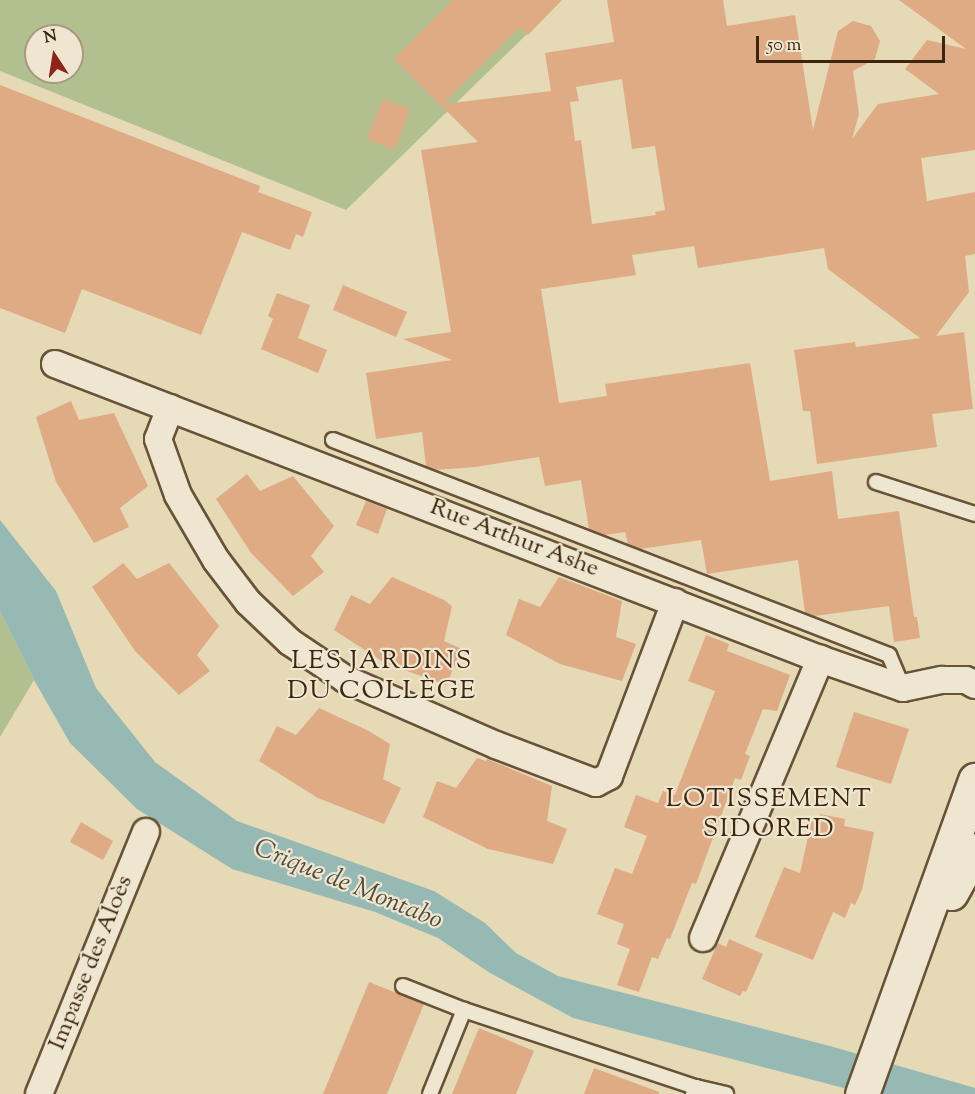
<!DOCTYPE html>
<meta charset="utf-8">
<style>
body{margin:0}
#map{position:relative;width:975px;height:1094px;overflow:hidden;background:#e5d9b6;font-family:"Sorts Mill Goudy",serif}
div>[style]{position:absolute}
.green>*{inset:0;background:#b2c090}
.water>*{inset:0;background:#96b9b4}
.building>*{inset:0;background:#deab84}
.roads{filter:drop-shadow(2px 0 #675337) drop-shadow(-2px 0 #675337) drop-shadow(0 2px #675337) drop-shadow(0 -2px #675337)}
.service>*{height:14px;margin:-7px;padding:0 7px;transform-origin:7px;border-radius:7px;background:#eee6d0}
.minor>*{height:26px;margin:-13px;padding:0 13px;transform-origin:13px;border-radius:13px;background:#eee6d0}
.secondary>*{height:33px;margin:-16.5px;padding:0 16.5px;transform-origin:16.5px;border-radius:16.5px;background:#eee6d0}
span{translate:-50% -50%;white-space:nowrap;text-align:center;line-height:1.15;-webkit-text-stroke:4.5px #eee6d0;paint-order:stroke}
.street-label{font-size:24px;color:#3d260d}
.neighbourhood-label{font-size:26px;color:#3d260d;letter-spacing:1.5px}
.water-label{font-size:26px;color:#534b37;font-style:italic}
.north{position:absolute;left:24px;top:24px;width:60px;height:60px;box-sizing:border-box;background:#eee6d0;border:2px solid #a79982;border-radius:50%;rotate:348deg;font-size:16px;font-weight:700;line-height:24px;text-align:center;color:#3d260d}
.north::after{content:'';display:block;margin:auto;width:21px;height:27px;background:#8f2418;clip-path:polygon(50% 0,100% 100%,50% 72%,0 100%)}
.scale{position:absolute;left:756px;top:36px;width:189px;height:27px;box-sizing:border-box;border:3px solid #3d260d;border-top:0;padding-left:8px;font-size:18px;line-height:21px;white-space:nowrap;color:#3d260d;-webkit-text-stroke:4px #eee6d0;paint-order:stroke}
</style>
<div id="map">
<div class="green">
<i style="clip-path:polygon(evenodd,0 0,562px 0,346px 210px,0 71px,0 0,36px 36px,72px 36px,72px 72px,36px 72px,36px 36px)"></i>
<i style="clip-path:polygon(0 611px,34px 680px,0 737px)"></i>
</div>
<div class="water">
<i style="clip-path:polygon(0 520px,56px 591px,96px 688px,155px 762px,237px 821px,434px 891px,485px 923px,516px 953px,558px 976px,830px 1046px,975px 1088px,975px 1094px,867px 1094px,573px 1018px,490px 973px,438px 938px,375px 912px,232px 869px,137px 809px,70px 743px,34px 680px,0 611px)"></i>
</div>
<div class="building">
<i style="clip-path:polygon(evenodd,453px 0,562px 0,528px 35px,520px 27px,443px 104px,551px 91px,545px 53px,614px 42px,607px 0,723px 0,727px 26px,795px 15px,813px 130px,838px 31px,853px 21px,871px 26px,880px 41px,875px 59px,853px 71px,859px 114px,852px 139px,878px 104px,939px 94px,905px 69px,927px 40px,966px 49px,899px 0,975px 0,975px 150px,921px 158px,927px 201px,975px 192px,975px 254px,965px 256px,969px 292px,936px 336px,964px 332px,973px 409px,932px 414px,937px 447px,817px 464px,810px 411px,803px 411px,794px 350px,855px 342px,856px 347px,920px 338px,828px 269px,824px 248px,698px 268px,694px 246px,632px 255px,636px 275px,541px 289px,559px 403px,607px 396px,605px 384px,750px 363px,770px 481px,832px 471px,838px 519px,899px 511px,914px 617px,917px 617px,920px 638px,894px 642px,889px 606px,814px 616px,805px 613px,798px 560px,707px 574px,701px 540px,640px 549px,628px 544px,625px 532px,604px 535px,589px 529px,581px 480px,545px 486px,539px 457px,475px 467px,435px 470px,426px 466px,422px 432px,376px 439px,366px 373px,452px 360px,403px 339px,451px 332px,421px 150px,478px 142px,394px 59px,453px 0,622px 79px,632px 149px,655px 146px,665px 210px,655px 212px,656px 215px,592px 224px,581px 140px,575px 141px,570px 102px,579px 101px,576px 87px,622px 79px)"></i>
<i style="clip-path:polygon(0 85px,260px 186px,258px 192px,312px 212px,303px 237px,296px 234px,290px 250px,242px 232px,201px 335px,82px 289px,65px 333px,0 308px)"></i>
<i style="clip-path:polygon(383px 99px,410px 109px,395px 150px,367px 139px)"></i>
<i style="clip-path:polygon(343px 285px,407px 312px,396px 337px,333px 310px)"></i>
<i style="clip-path:polygon(277px 293px,310px 305px,298px 338px,327px 350px,318px 373px,261px 349px,273px 319px,268px 316px)"></i>
<i style="clip-path:polygon(71px 401px,79px 420px,114px 413px,148px 486px,120px 508px,129px 527px,94px 543px,56px 482px,36px 417px)"></i>
<i style="clip-path:polygon(247px 474px,260px 491px,293px 476px,334px 526px,311px 556px,324px 572px,293px 596px,251px 553px,216px 499px)"></i>
<i style="clip-path:polygon(366px 501px,387px 509px,378px 534px,356px 525px)"></i>
<i style="clip-path:polygon(123px 563px,137px 579px,169px 563px,219px 626px,197px 655px,210px 671px,179px 695px,135px 651px,92px 587px)"></i>
<i style="clip-path:polygon(392px 577px,444px 600px,452px 606px,444px 641px,462px 649px,446px 685px,385px 663px,334px 630px,351px 595px,370px 604px)"></i>
<i style="clip-path:polygon(559px 577px,622px 601px,616px 637px,636px 644px,622px 681px,560px 664px,506px 635px,519px 599px,540px 607px)"></i>
<i style="clip-path:polygon(706px 635px,729px 644px,727px 651px,790px 675px,777px 711px,763px 709px,745px 754px,750px 756px,741px 780px,735px 778px,696px 884px,692px 883px,670px 939px,667px 938px,658px 959px,652px 957px,639px 992px,617px 985px,630px 949px,617px 944px,624px 924px,597px 914px,615px 868px,632px 874px,647px 836px,624px 827px,636px 795px,658px 803px,663px 791px,675px 795px,715px 691px,688px 681px)"></i>
<i style="clip-path:polygon(319px 708px,367px 730px,390px 744px,383px 779px,401px 788px,384px 824px,318px 798px,259px 761px,277px 726px,296px 735px)"></i>
<i style="clip-path:polygon(854px 712px,909px 729px,891px 784px,836px 767px)"></i>
<i style="clip-path:polygon(477px 758px,486px 761px,487px 759px,552px 786px,547px 821px,567px 829px,553px 864px,488px 849px,423px 817px,437px 781px,456px 788px)"></i>
<i style="clip-path:polygon(820px 814px,845px 819px,844px 826px,874px 832px,862px 890px,855px 905px,851px 903px,845px 918px,833px 912px,813px 960px,755px 937px,784px 867px,800px 873px,812px 819px,819px 821px)"></i>
<i style="clip-path:polygon(81px 822px,113px 841px,103px 860px,70px 842px)"></i>
<i style="clip-path:polygon(729px 939px,763px 954px,746px 992px,743px 991px,740px 996px,702px 979px,718px 943px,726px 947px)"></i>
<i style="clip-path:polygon(369px 982px,424px 1004px,387px 1094px,323px 1094px)"></i>
<i style="clip-path:polygon(479px 1028px,534px 1051px,516px 1094px,452px 1094px)"></i>
<i style="clip-path:polygon(594px 1068px,659px 1092px,659px 1094px,584px 1094px)"></i>
</div>
<div class="roads">
<div class="service">
<i style="left:333px;top:440px;width:596px;rotate:21.14deg"></i>
<i style="left:889px;top:655px;width:36px;rotate:67deg"></i>
<i style="left:876px;top:482px;width:104px;rotate:17.9deg"></i>
<i style="left:403px;top:986px;width:66px;rotate:21.5deg"></i>
<i style="left:696px;top:1087px;width:31px;rotate:13deg"></i>
<i style="left:430px;top:1094px;width:91px;rotate:-68deg"></i>
<i style="left:464px;top:1010px;width:244px;rotate:18.4deg"></i>
<i style="left:696px;top:1087px;width:8px;rotate:113deg"></i>
</div>
<div class="minor">
<i style="left:55px;top:364px;width:820px;rotate:21.09deg"></i>
<i style="left:820px;top:659px;width:88px;rotate:19.3deg"></i>
<i style="left:903px;top:688px;width:40px;rotate:-12deg"></i>
<i style="left:942px;top:680px;width:24px"></i>
<i style="left:966px;top:680px;width:10px;rotate:29deg"></i>
<i style="left:170px;top:408px;width:33px;rotate:111deg"></i>
<i style="left:158px;top:439px;width:59px;rotate:70.3deg"></i>
<i style="left:178px;top:495px;width:75px;rotate:59.7deg"></i>
<i style="left:216px;top:560px;width:53px;rotate:52.7deg"></i>
<i style="left:248px;top:602px;width:58px;rotate:43.6deg"></i>
<i style="left:290px;top:642px;width:66px;rotate:33.9deg"></i>
<i style="left:345px;top:679px;width:165px;rotate:23.6deg"></i>
<i style="left:496px;top:745px;width:107px;rotate:20.8deg"></i>
<i style="left:596px;top:783px;width:15px;rotate:-28deg"></i>
<i style="left:609px;top:776px;width:186px;rotate:-69.2deg"></i>
<i style="left:703px;top:938px;width:303px;rotate:-67.2deg"></i>
<i style="left:39px;top:1094px;width:283px;rotate:-67.8deg"></i>
</div>
<div class="secondary">
<i style="left:951px;top:893px;width:49px;rotate:-60.8deg"></i>
<i style="left:862px;top:1094px;width:334px;rotate:-70.2deg"></i>
</div>
</div>
<div class="street-label">
<span style="left:514px;top:539px;rotate:21deg">Rue Arthur Ashe</span>
<span style="left:92px;top:963px;rotate:-68deg">Impasse des Aloès</span>
</div>
<div class="neighbourhood-label">
<span style="left:382px;top:677px">LES JARDINS<br>DU COLLÈGE</span>
<span style="left:769px;top:815px">LOTISSEMENT<br>SIDORED</span>
</div>
<div class="water-label">
<span style="left:348px;top:885px;rotate:22deg">Crique de Montabo</span>
</div>
<div class="north">N</div>
<div class="scale">50 m</div>
</div>
